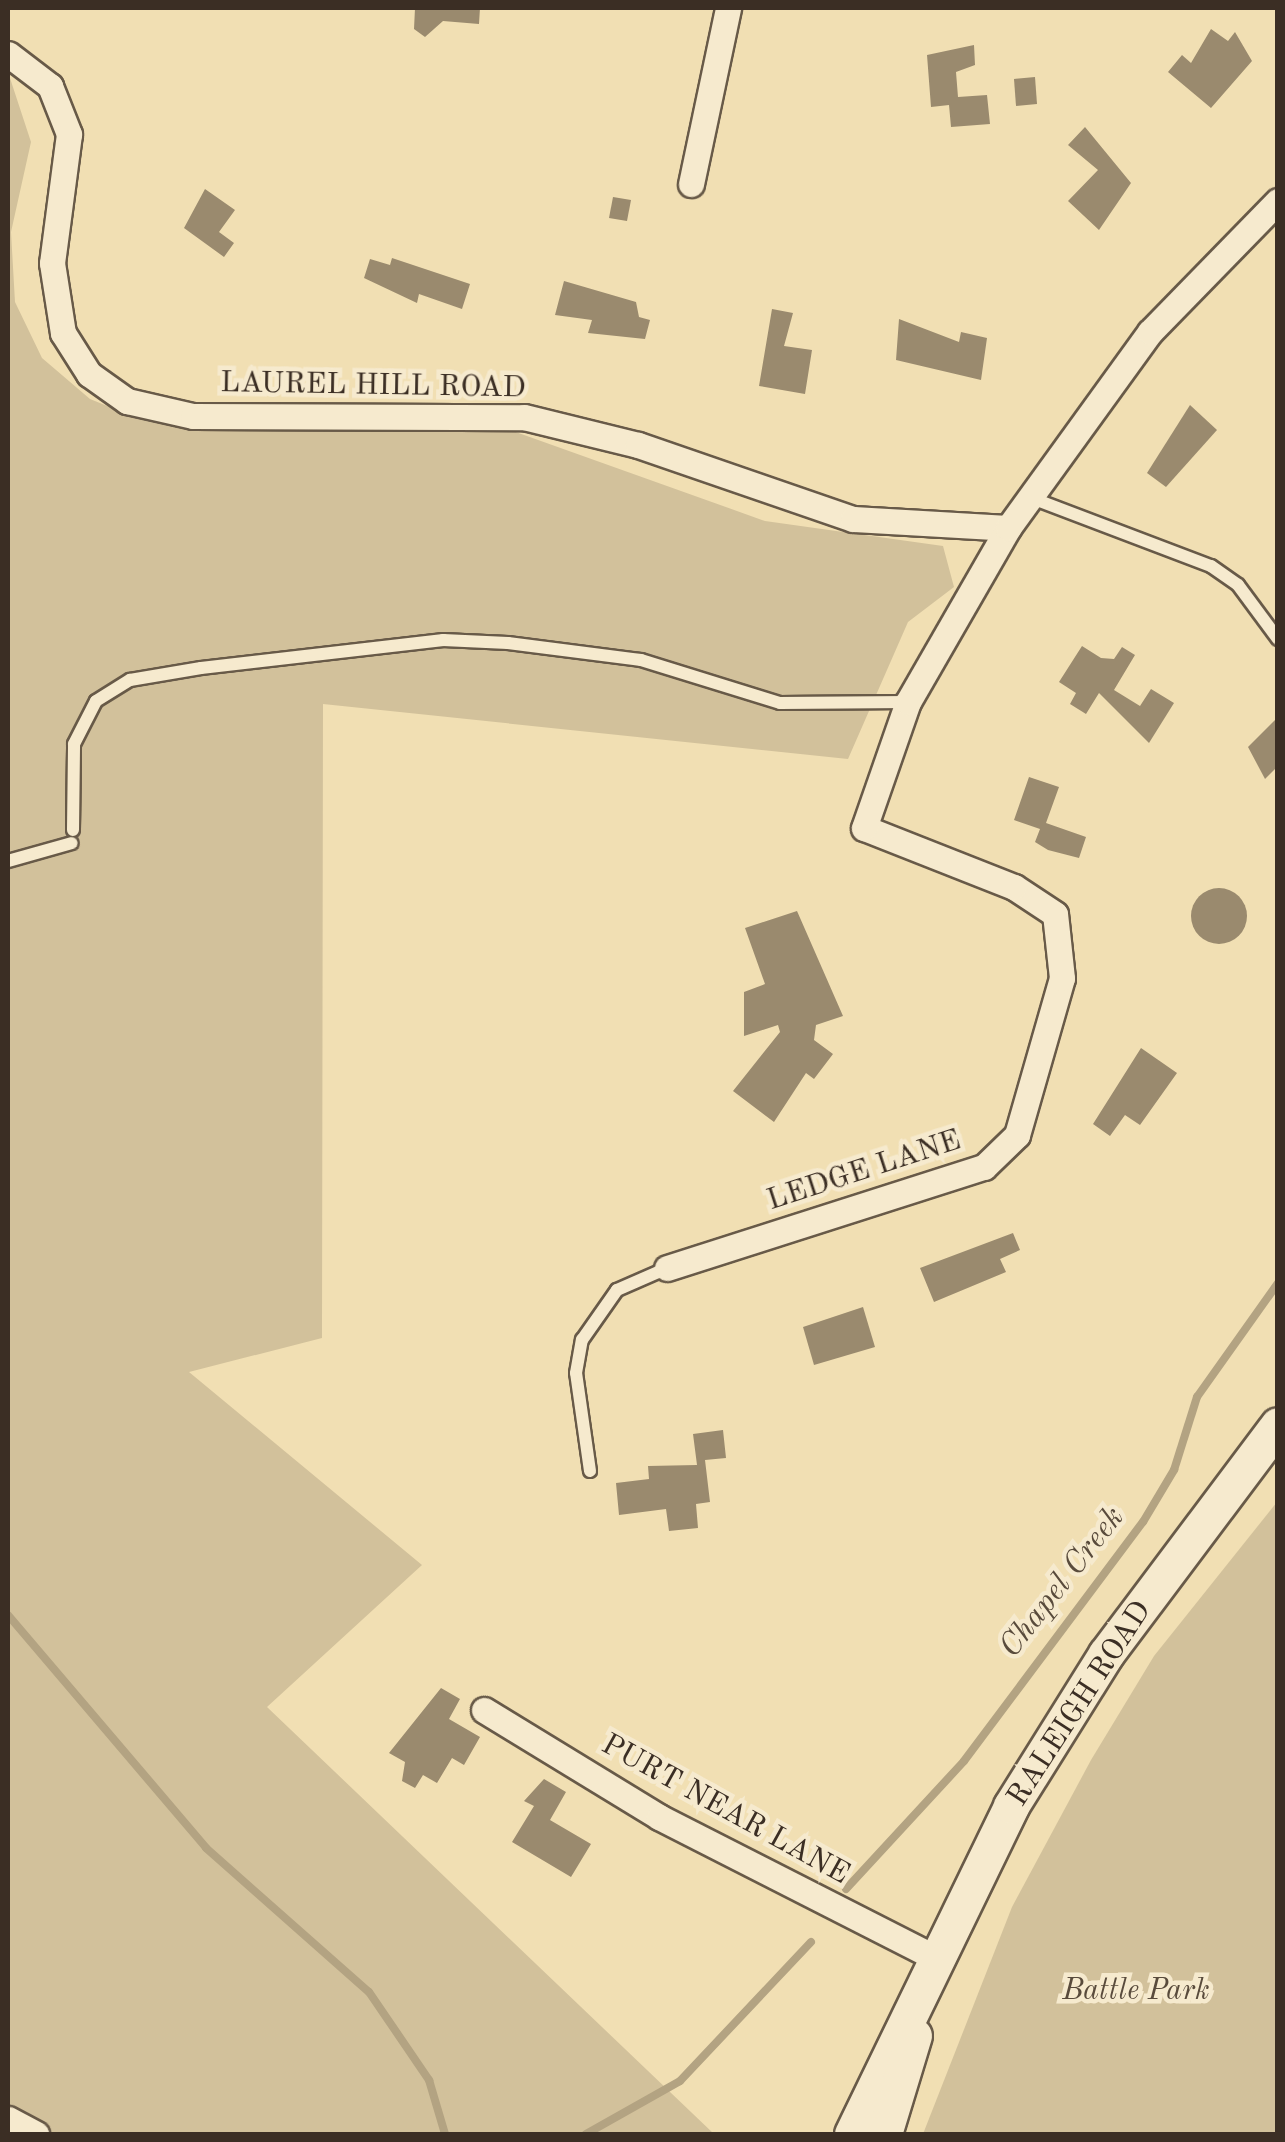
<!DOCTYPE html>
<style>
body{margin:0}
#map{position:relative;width:1285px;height:2142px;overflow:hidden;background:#f1dfb3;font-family:"Old Standard TT",serif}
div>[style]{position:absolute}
.green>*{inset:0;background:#d2c19b}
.stream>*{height:8px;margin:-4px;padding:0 4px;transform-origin:4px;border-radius:4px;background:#b3a382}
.building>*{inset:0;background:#9a8a6e}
.round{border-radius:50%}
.roads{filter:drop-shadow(2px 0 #685a48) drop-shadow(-2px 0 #685a48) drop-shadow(0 2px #685a48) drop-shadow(0 -2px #685a48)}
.lane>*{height:12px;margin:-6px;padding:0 6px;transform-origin:6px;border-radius:6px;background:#f6eace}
.street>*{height:25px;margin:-12.5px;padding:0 12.5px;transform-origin:12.5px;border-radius:12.5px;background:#f6eace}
.secondary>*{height:35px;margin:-17.5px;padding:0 17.5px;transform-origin:17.5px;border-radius:17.5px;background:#f6eace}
span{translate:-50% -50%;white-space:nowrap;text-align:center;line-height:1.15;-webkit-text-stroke:9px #f6eace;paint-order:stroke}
.street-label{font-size:30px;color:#3b2e24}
.park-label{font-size:30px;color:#594b3c;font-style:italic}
.water-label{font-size:32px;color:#594b3c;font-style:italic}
.frame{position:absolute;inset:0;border:10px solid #3b2e24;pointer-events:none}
</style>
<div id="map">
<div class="green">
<i style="clip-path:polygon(8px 72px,31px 142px,11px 232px,15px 302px,42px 358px,90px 399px,127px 414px,474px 417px,765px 521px,943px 546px,954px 587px,908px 622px,848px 759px,323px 704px,322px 1338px,189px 1372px,422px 1565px,267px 1707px,714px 2134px,8px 2134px)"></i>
<i style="clip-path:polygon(1277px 1502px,1277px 2134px,923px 2134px,1012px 1907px,1091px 1760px,1154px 1656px)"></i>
</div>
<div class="stream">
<i style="left:8px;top:1615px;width:306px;rotate:49.6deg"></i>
<i style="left:206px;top:1848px;width:217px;rotate:41.5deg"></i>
<i style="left:369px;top:1992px;width:107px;rotate:55.7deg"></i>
<i style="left:429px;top:2080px;width:56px;rotate:73.5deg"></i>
<i style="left:846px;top:1889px;width:174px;rotate:-47.3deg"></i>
<i style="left:964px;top:1761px;width:299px;rotate:-53.2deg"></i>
<i style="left:1143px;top:1522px;width:61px;rotate:-59.2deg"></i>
<i style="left:1174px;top:1470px;width:77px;rotate:-72.5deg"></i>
<i style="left:1197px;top:1397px;width:140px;rotate:-54.6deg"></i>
<i style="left:586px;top:2134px;width:108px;rotate:-29.4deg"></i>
<i style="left:680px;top:2081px;width:191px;rotate:-46.7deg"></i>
</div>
<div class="building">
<i style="clip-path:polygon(415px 8px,480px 8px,479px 24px,443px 21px,425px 37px,414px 29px)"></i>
<i style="clip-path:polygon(1211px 29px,1228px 41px,1235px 32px,1252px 61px,1211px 108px,1168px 72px,1182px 55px,1191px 63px)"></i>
<i style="clip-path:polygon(974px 45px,975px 65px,956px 72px,958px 97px,987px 95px,990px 124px,951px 127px,949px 105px,931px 107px,927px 55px)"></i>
<i style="clip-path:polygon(1035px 77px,1037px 104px,1016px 106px,1014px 79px)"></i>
<i style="clip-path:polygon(1085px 127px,1131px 183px,1099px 230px,1068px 201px,1098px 170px,1068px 145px)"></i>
<i style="clip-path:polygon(205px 189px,235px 210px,219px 232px,234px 243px,224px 257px,184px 228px)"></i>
<i style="clip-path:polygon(613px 197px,631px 200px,627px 221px,609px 218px)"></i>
<i style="clip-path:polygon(392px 258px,470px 284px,462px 309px,419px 294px,417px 303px,364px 278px,370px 259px,390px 265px)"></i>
<i style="clip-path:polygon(564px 281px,636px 302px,639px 317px,650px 320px,645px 339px,588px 333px,592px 320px,555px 315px)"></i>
<i style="clip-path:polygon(772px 309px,793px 313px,784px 346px,812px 350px,805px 394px,759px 386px)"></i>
<i style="clip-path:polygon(899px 319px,959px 342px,961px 332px,987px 338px,981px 380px,896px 360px)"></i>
<i style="clip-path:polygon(1190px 405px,1217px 430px,1166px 487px,1147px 473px)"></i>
<i style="clip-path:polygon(1082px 646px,1101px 658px,1114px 659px,1122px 647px,1135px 655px,1114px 690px,1140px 706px,1151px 689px,1174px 703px,1149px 743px,1099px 693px,1086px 714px,1070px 704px,1076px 693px,1059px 682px)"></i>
<i style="clip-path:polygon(1278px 717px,1278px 766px,1265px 779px,1248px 747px)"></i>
<i style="clip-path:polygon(1029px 777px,1059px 787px,1046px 823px,1086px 837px,1079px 858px,1048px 850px,1035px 842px,1040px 829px,1014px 820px)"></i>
<i class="round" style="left:1191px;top:888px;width:56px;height:56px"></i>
<i style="clip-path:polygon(797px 911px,843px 1016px,816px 1025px,814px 1040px,833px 1054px,814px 1079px,806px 1073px,774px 1122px,733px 1091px,780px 1032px,778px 1025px,744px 1036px,744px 992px,765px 984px,745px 928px)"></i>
<i style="clip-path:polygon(1141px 1048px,1177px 1073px,1140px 1125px,1125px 1115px,1110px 1136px,1093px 1124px)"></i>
<i style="clip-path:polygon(1013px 1233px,1020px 1250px,1000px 1259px,1006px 1272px,934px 1302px,920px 1268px)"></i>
<i style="clip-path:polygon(863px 1307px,875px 1347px,814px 1365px,803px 1327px)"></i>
<i style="clip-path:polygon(723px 1430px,726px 1458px,705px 1460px,710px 1502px,696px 1504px,698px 1528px,669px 1531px,666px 1509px,619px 1515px,616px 1483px,649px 1479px,648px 1466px,697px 1465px,693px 1434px)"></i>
<i style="clip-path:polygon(441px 1688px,460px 1699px,449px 1719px,480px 1737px,464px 1765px,452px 1758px,437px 1783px,423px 1775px,415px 1788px,402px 1781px,405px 1762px,389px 1753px)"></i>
<i style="clip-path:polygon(544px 1779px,566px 1792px,550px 1820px,591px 1844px,571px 1877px,512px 1842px,534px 1806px,524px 1801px)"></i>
</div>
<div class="roads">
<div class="lane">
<i style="left:1029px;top:497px;width:195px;rotate:20.8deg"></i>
<i style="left:1211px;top:566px;width:33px;rotate:35deg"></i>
<i style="left:1238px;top:585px;width:67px;rotate:53.5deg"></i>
<i style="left:73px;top:830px;width:86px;rotate:-89.3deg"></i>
<i style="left:74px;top:744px;width:48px;rotate:-62.9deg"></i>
<i style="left:96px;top:701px;width:40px;rotate:-32deg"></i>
<i style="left:130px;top:680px;width:72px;rotate:-9.6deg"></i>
<i style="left:201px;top:668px;width:244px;rotate:-6.6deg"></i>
<i style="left:443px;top:640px;width:65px;rotate:2.6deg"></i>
<i style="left:508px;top:643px;width:134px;rotate:7.3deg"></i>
<i style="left:641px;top:660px;width:145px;rotate:17.2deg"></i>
<i style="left:780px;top:703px;width:128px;rotate:-0.4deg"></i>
<i style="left:8px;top:861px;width:66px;rotate:-15.7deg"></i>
<i style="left:590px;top:1471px;width:99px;rotate:-98.1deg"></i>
<i style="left:576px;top:1373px;width:34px;rotate:-80deg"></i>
<i style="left:582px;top:1340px;width:61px;rotate:-55deg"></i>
<i style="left:617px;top:1290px;width:55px;rotate:-23.7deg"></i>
</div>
<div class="street">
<i style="left:8px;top:54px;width:53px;rotate:37.3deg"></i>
<i style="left:50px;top:86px;width:52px;rotate:68.4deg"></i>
<i style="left:69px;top:134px;width:130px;rotate:97.5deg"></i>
<i style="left:52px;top:263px;width:71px;rotate:81.1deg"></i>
<i style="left:63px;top:333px;width:49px;rotate:57.6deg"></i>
<i style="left:89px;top:374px;width:47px;rotate:35.4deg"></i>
<i style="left:127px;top:401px;width:68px;rotate:12.8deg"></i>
<i style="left:193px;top:416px;width:331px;rotate:0.2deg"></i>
<i style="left:524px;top:417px;width:117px;rotate:13.8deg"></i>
<i style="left:638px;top:445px;width:227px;rotate:19deg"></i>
<i style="left:853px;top:519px;width:155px;rotate:3.3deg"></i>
<i style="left:691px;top:184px;width:180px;rotate:-78.1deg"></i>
<i style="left:667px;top:1268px;width:333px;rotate:-17.7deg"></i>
<i style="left:984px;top:1167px;width:46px;rotate:-44.1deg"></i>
<i style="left:1017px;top:1135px;width:163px;rotate:-74deg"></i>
<i style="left:1062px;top:978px;width:64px;rotate:-96.2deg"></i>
<i style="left:1055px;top:914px;width:49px;rotate:-146.6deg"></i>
<i style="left:1014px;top:887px;width:161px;rotate:-158.5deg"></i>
<i style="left:864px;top:828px;width:133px;rotate:-70.8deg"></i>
<i style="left:908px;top:702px;width:201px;rotate:-60.1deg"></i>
<i style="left:1008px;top:528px;width:242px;rotate:-54.1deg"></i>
<i style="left:1150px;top:332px;width:183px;rotate:-45.7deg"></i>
<i style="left:484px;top:1710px;width:205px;rotate:31.4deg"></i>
<i style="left:659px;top:1817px;width:315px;rotate:27deg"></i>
<i style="left:8px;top:2119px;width:32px;rotate:28deg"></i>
</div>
<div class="secondary">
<i style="left:852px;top:2134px;width:365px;rotate:-64.1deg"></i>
<i style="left:1011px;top:1806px;width:179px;rotate:-58deg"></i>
<i style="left:1106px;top:1654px;width:286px;rotate:-53.1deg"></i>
<i style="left:884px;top:2134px;width:103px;rotate:-73.1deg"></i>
</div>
</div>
<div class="street-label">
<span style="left:373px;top:386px;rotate:1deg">LAUREL HILL ROAD</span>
<span style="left:864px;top:1171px;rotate:-18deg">LEDGE LANE</span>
<span style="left:1080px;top:1704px;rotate:-57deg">RALEIGH ROAD</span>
<span style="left:725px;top:1810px;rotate:29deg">PURT NEAR LANE</span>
</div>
<div class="park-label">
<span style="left:1136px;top:1991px">Battle Park</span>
</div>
<div class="water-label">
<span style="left:1063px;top:1583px;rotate:-52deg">Chapel Creek</span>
</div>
<div class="frame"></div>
</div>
